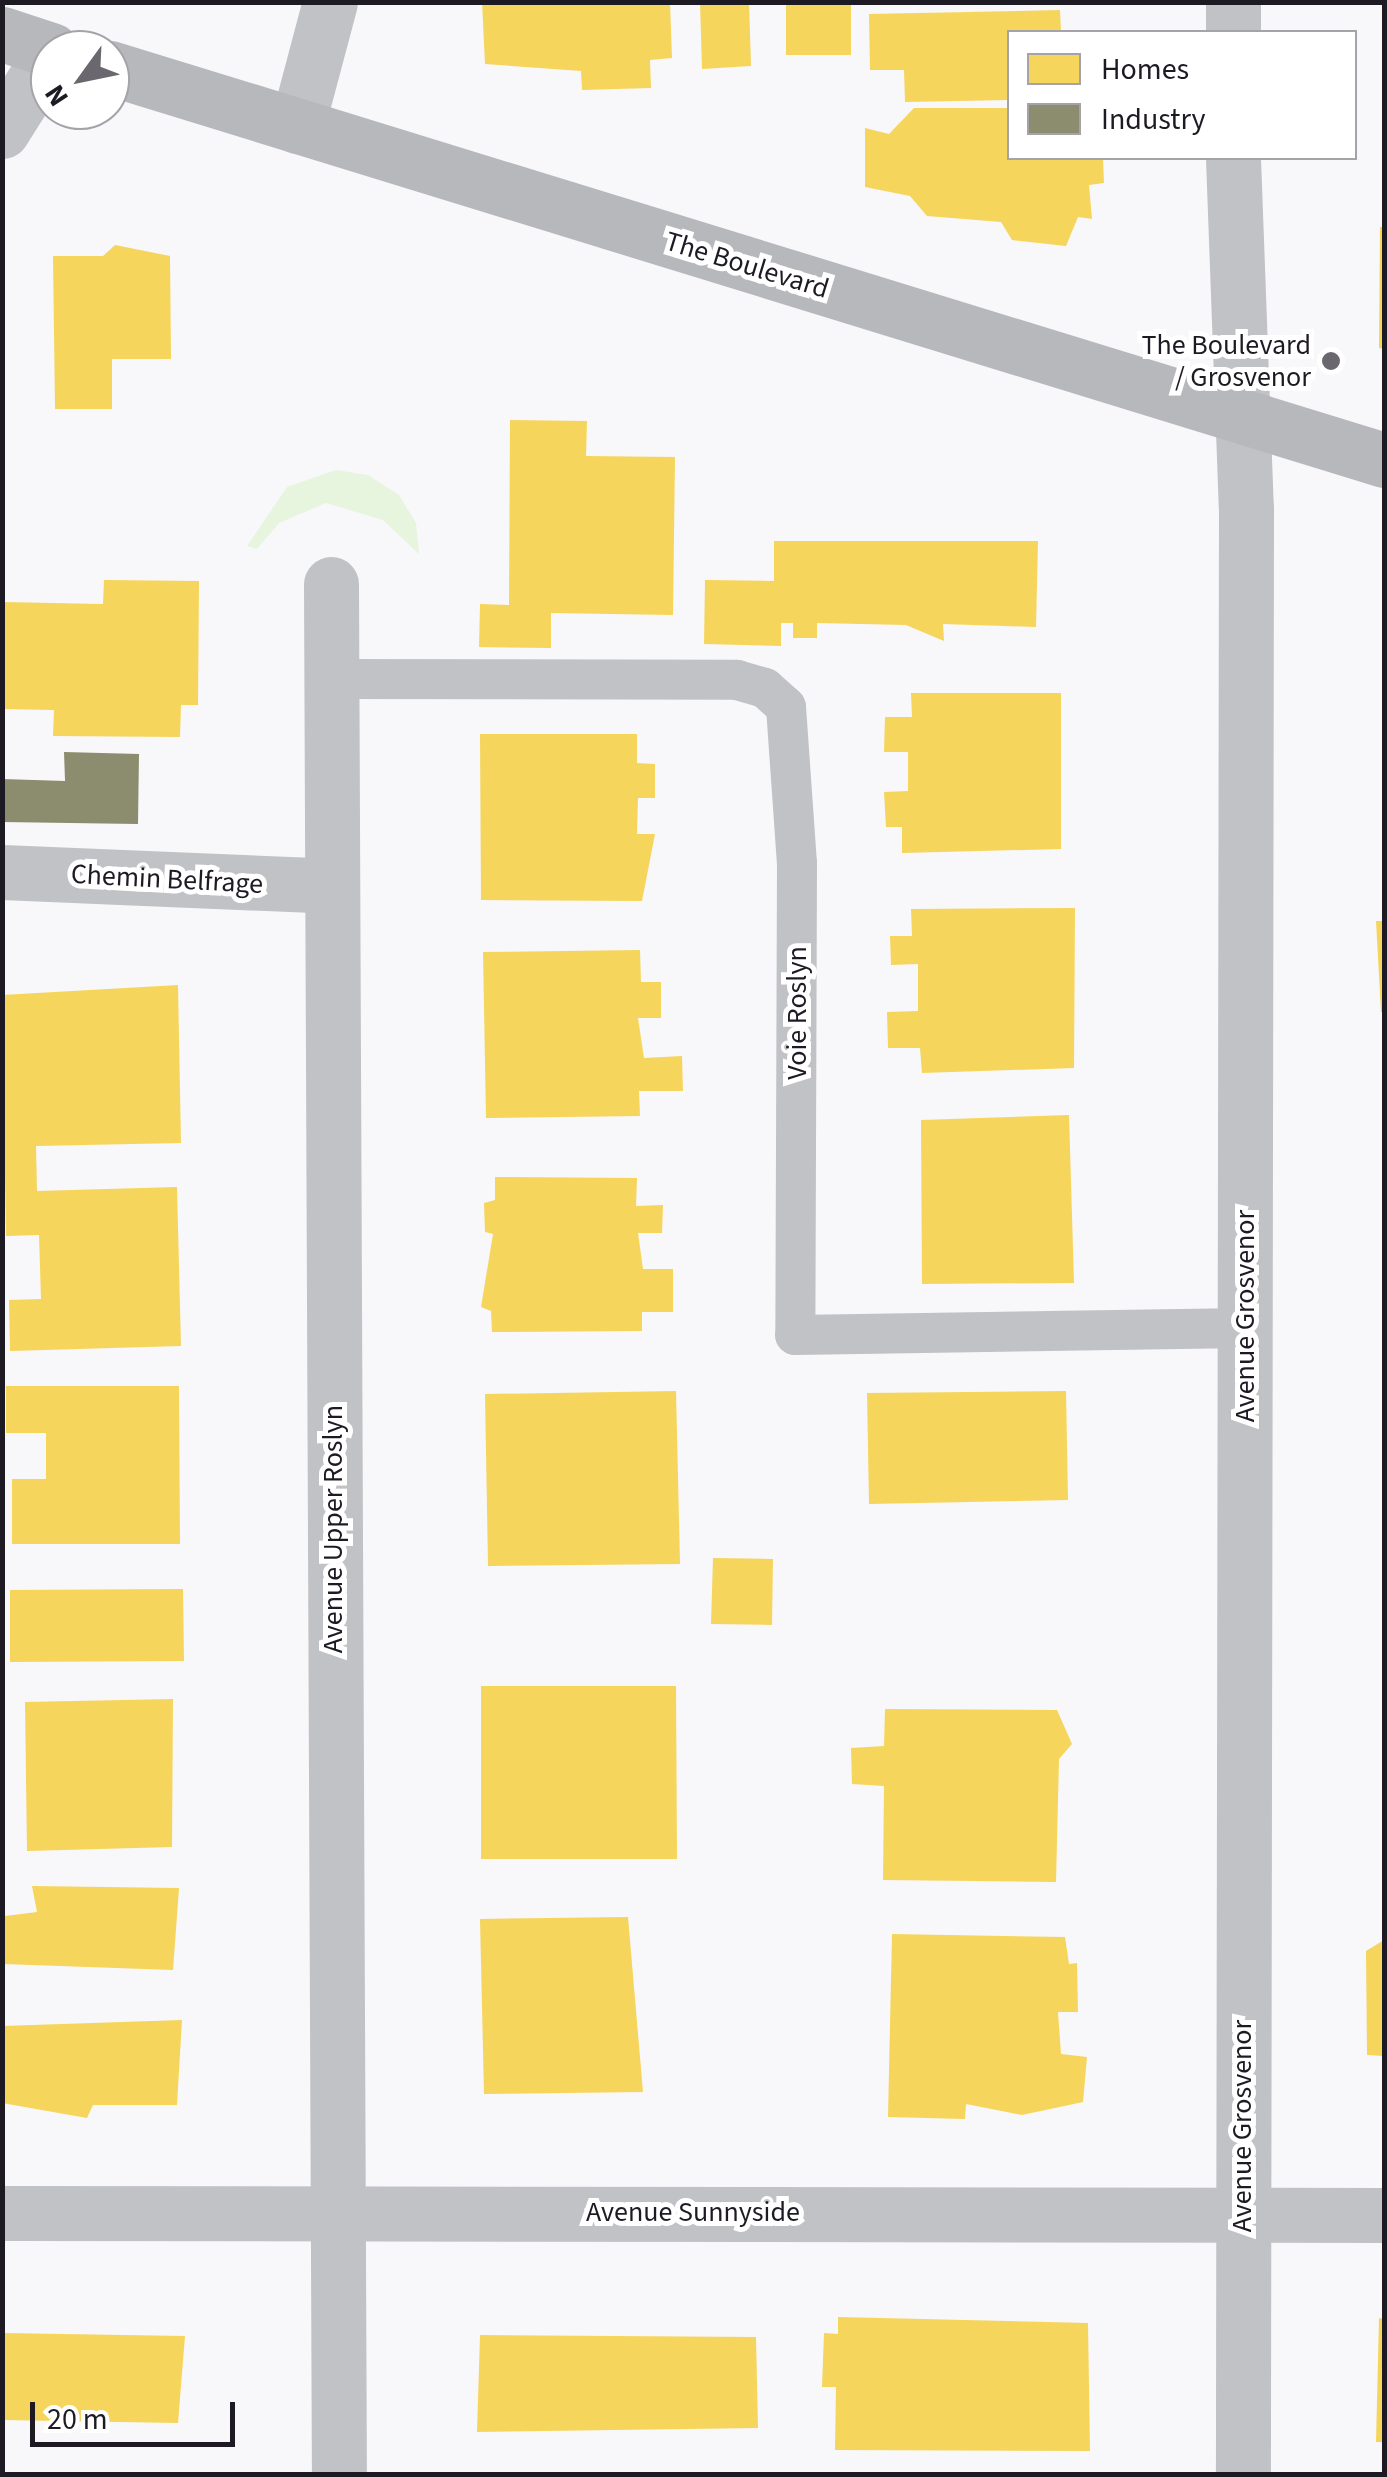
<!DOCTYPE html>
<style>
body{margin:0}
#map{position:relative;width:1387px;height:2477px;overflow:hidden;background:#f8f7fa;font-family:"Source Sans 3",sans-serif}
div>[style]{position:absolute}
.green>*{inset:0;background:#e7f5df}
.homes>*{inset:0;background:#f6d55c}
.industry>*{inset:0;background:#8c8c6e}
.service>*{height:40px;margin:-20px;padding:0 20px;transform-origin:20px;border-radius:20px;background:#c1c2c5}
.minor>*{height:55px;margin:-27.5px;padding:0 27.5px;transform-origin:27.5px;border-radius:27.5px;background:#c1c2c5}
.secondary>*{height:55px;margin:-27.5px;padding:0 27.5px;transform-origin:27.5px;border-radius:27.5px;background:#b6b8bc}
.dots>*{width:28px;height:28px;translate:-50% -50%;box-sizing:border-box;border:5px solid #fff;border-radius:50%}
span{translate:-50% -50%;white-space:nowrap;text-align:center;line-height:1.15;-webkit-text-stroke:10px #fff;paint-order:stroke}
.street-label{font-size:28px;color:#1e1a23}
.poi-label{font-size:28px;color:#1e1a23}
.right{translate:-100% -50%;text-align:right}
.frame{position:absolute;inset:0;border:5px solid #1e1a23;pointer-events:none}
.legend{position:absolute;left:1007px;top:30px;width:350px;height:130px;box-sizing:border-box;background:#fff;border:2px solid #a5a3a7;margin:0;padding:12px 18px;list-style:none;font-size:30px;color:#1e1a23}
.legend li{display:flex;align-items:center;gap:20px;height:50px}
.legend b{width:50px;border:2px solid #a5a3a7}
.north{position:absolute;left:30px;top:30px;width:100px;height:100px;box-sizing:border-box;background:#fff;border:2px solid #a5a3a7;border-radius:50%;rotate:237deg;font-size:28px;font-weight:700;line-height:40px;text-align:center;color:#1e1a23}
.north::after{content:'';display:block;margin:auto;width:35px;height:45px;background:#6a676e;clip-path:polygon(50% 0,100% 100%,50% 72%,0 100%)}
.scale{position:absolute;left:30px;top:2402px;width:205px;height:45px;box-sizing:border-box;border:5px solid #1e1a23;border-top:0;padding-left:12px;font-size:30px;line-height:35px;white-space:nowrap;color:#1e1a23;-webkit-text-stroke:8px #fff;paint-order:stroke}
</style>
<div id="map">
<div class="green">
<i style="clip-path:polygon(336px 470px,368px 475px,399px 495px,416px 523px,419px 554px,383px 520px,326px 503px,279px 523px,257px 549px,247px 546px,287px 487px)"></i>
</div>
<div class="homes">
<i style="clip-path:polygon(482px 2px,670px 2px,672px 58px,650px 60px,651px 88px,582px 90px,581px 71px,485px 64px)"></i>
<i style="clip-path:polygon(700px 2px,749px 2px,751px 66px,702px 69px)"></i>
<i style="clip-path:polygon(786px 2px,851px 2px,851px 55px,786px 55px)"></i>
<i style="clip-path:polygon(1060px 10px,1061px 32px,1009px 32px,1009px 100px,905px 102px,904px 70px,870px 70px,869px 14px)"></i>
<i style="clip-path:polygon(914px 108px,1009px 108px,1009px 158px,1103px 158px,1104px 183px,1089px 185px,1092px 219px,1078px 217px,1066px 246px,1012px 240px,1001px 222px,927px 216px,910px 196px,865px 187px,865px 128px,889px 134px)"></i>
<i style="clip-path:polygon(1380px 227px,1384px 227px,1384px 349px,1379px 348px)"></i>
<i style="clip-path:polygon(115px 245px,170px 256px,171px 359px,112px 359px,112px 409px,55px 409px,53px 256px,103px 256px)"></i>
<i style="clip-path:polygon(510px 420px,587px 421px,586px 456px,675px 457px,673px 615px,551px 613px,551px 648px,479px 647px,480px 604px,509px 605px)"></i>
<i style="clip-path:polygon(774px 541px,1038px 541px,1036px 627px,943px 624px,944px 641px,906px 625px,817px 623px,817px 638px,793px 638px,793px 623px,781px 623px,781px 646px,704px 644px,705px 580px,774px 581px)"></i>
<i style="clip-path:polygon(104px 580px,199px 581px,198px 705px,181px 705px,180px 737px,53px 736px,54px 710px,2px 709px,2px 602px,103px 604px)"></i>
<i style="clip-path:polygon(911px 693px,1061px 693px,1061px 849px,902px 853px,902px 827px,886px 827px,884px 792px,908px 791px,908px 752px,884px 752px,885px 717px,912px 717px)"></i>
<i style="clip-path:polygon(480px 734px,637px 734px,637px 763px,655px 764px,655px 798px,638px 798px,637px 834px,655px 834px,642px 901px,481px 900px)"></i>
<i style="clip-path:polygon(1075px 908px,1074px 1068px,922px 1073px,920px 1048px,888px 1048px,887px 1012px,918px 1011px,918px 964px,891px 965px,890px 936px,912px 936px,911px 909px)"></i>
<i style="clip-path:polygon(1376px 921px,1384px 921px,1384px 1012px,1381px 1012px)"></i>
<i style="clip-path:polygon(640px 950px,641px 982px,661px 982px,661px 1018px,638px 1018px,644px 1058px,682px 1056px,683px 1091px,639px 1091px,640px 1116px,486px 1118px,483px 952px)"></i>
<i style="clip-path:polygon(178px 985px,181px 1143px,36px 1146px,37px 1191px,177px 1187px,181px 1346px,10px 1351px,9px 1300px,41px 1299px,39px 1235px,6px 1236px,2px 995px)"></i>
<i style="clip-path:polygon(1069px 1115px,1074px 1283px,922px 1284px,921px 1120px)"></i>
<i style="clip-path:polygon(495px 1177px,637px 1178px,636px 1206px,663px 1205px,662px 1233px,638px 1233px,643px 1269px,673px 1269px,673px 1312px,642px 1312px,642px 1331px,492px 1332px,491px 1311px,481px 1307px,493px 1234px,485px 1232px,484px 1203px,495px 1200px)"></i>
<i style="clip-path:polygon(6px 1386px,179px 1386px,180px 1544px,12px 1544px,12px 1479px,46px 1479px,46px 1433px,6px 1433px)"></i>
<i style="clip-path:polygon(676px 1391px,680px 1564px,488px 1566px,485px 1394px)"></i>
<i style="clip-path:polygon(1066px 1391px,1068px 1500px,869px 1504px,867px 1393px)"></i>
<i style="clip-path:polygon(713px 1558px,773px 1559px,772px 1625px,711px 1624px)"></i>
<i style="clip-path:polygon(183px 1589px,184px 1661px,10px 1662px,10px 1590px)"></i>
<i style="clip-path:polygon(481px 1686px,676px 1686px,677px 1859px,481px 1859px)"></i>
<i style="clip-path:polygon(173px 1699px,172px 1847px,27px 1851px,25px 1702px)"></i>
<i style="clip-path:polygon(885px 1709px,1057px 1710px,1072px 1744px,1059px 1759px,1056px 1882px,883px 1880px,884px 1786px,852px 1784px,851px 1748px,884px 1746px)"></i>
<i style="clip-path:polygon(32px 1886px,179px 1888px,173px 1970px,3px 1964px,5px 1916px,37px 1912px)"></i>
<i style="clip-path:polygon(628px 1917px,643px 2092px,484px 2094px,480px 1919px)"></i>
<i style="clip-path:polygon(892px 1934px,1065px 1937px,1069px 1964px,1077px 1963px,1078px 2012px,1058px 2012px,1061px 2054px,1087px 2057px,1083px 2102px,1022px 2115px,966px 2104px,965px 2119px,888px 2117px)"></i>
<i style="clip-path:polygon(1384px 1940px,1384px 2056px,1367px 2055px,1366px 1951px)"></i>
<i style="clip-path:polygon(182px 2020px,177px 2105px,93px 2105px,87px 2118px,2px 2103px,2px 2026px)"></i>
<i style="clip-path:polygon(838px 2317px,1088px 2323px,1090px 2451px,835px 2450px,836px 2387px,822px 2387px,824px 2333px,838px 2334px)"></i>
<i style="clip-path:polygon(1379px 2318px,1384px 2319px,1384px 2442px,1376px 2442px)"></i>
<i style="clip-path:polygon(2px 2333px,185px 2336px,178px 2423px,2px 2420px)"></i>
<i style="clip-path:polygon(480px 2335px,756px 2337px,758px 2428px,477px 2432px)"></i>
</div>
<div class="industry">
<i style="clip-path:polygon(64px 752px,139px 754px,138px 824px,2px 822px,2px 779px,65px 781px)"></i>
</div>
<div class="service">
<i style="left:331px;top:679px;width:406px;rotate:0.1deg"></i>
<i style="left:737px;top:680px;width:29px;rotate:16deg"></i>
<i style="left:765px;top:688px;width:28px;rotate:42deg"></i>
<i style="left:786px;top:707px;width:156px;rotate:86deg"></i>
<i style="left:797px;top:863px;width:472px;rotate:90.2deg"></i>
<i style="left:795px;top:1335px;width:451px;rotate:-0.9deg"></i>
</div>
<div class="minor">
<i style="left:1233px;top:32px;width:30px;rotate:-90deg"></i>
<i style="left:297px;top:126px;width:128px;rotate:-75.1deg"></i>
<i style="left:2px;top:131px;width:90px;rotate:-57.7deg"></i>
<i style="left:1233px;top:158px;width:350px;rotate:87.9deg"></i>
<i style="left:1246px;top:508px;width:1966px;rotate:90.09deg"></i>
<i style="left:331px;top:584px;width:1890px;rotate:89.76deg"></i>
<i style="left:2px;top:872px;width:330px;rotate:2.4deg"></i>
<i style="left:2px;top:2213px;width:1382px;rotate:0.08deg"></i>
</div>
<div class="secondary">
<i style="left:2px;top:34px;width:52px;rotate:18.1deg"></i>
<i style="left:110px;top:68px;width:1333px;rotate:17.1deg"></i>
</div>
<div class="dots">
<i style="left:1331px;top:361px;background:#6a676e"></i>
</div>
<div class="street-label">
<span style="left:747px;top:265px;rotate:17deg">The Boulevard</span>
<span style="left:167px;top:879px;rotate:3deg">Chemin Belfrage</span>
<span style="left:797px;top:1013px;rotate:-90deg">Voie Roslyn</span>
<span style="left:1245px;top:1316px;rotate:-90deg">Avenue Grosvenor</span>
<span style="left:333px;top:1529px;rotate:-90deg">Avenue Upper Roslyn</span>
<span style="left:1242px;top:2126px;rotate:-90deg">Avenue Grosvenor</span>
<span style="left:693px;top:2212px">Avenue Sunnyside</span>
</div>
<div class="poi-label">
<span class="right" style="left:1311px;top:361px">The Boulevard<br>/ Grosvenor</span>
</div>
<div class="frame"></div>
<ul class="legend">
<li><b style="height:28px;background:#f6d55c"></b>Homes</li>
<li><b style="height:28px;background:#8c8c6e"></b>Industry</li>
</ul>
<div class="north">N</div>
<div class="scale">20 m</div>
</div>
